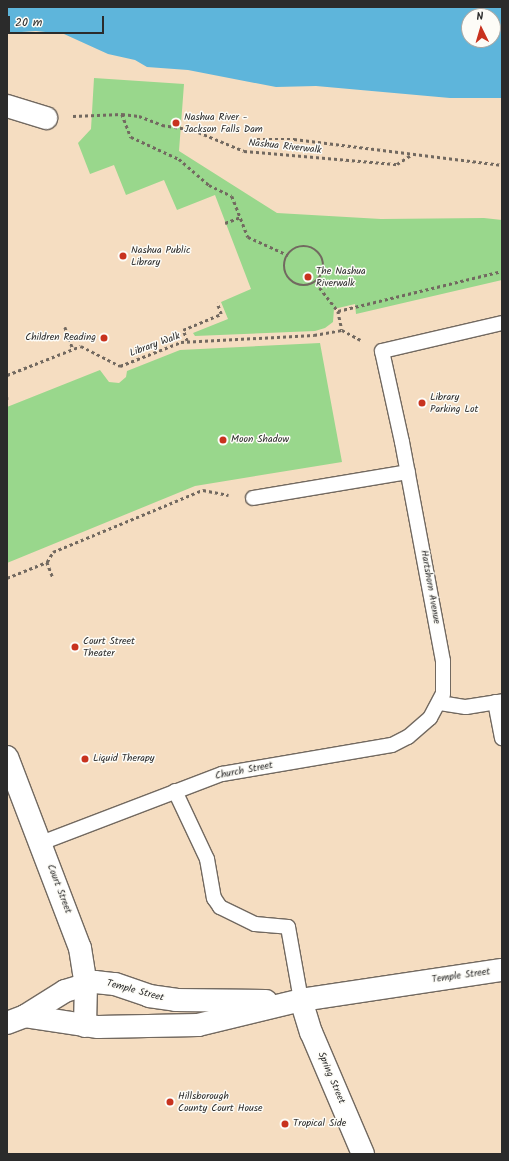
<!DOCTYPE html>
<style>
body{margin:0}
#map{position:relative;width:509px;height:1161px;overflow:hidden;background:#f5ddc1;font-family:Kalam,sans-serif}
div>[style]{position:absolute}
.green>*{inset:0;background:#99d78c}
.water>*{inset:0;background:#5eb5db}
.path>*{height:2.5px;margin-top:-1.25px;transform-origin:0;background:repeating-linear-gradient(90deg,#726960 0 3px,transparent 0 6px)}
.path>.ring{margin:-1.25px;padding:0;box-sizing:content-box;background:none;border:2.5px solid #726960;border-radius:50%}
.roads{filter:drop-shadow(1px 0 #726960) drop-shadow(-1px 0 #726960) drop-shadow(0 1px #726960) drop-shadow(0 -1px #726960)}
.lane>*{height:14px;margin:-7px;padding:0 7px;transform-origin:7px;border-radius:7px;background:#fff}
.street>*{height:22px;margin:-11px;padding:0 11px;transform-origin:11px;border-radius:11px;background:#fff}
.dots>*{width:11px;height:11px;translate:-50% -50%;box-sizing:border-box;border:2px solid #fdfcf7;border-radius:50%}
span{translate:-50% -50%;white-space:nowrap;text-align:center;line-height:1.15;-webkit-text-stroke:3px #fdfcf7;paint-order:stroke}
.poi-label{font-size:10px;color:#2b2b2b}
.left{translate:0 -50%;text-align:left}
.right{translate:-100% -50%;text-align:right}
.street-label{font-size:10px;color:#2b2b2b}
.frame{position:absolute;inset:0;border:8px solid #2b2b2b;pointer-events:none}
.north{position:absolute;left:461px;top:8px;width:40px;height:40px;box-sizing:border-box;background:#fdfcf7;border:1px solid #a9a8a5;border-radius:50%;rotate:355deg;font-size:11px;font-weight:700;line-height:16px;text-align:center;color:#2b2b2b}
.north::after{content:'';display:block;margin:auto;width:14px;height:18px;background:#c8321e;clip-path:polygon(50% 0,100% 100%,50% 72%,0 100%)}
.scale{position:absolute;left:8px;top:16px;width:96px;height:18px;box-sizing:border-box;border:2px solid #2b2b2b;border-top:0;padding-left:5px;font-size:12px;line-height:14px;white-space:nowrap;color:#2b2b2b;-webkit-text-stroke:3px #fdfcf7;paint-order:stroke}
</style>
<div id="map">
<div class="green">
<i style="clip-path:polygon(94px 78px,184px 84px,179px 151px,277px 213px,381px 219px,484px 218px,502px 220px,502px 280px,356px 314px,355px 304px,334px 309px,333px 322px,325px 328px,315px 331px,195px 336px,193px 333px,228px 319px,221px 302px,251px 289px,215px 195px,177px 210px,164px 180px,126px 195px,114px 165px,90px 174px,78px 143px,91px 129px)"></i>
<i style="clip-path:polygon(320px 343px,342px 462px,195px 486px,7px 563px,7px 407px,100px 370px,109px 382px,119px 383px,126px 377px,127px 371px,180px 350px)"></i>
</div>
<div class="water">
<i style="clip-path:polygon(evenodd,7px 7px,502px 7px,502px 98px,450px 98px,316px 86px,276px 87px,188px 70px,147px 67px,135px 60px,108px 54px,64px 34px,36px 31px,7px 33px,7px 7px,469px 16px,493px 16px,493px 40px,469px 40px,469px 16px)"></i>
</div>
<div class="path">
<i style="left:122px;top:114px;width:25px;rotate:69deg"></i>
<i style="left:131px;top:137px;width:53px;rotate:24.6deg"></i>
<i style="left:179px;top:159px;width:40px;rotate:41deg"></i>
<i style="left:209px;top:185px;width:25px;rotate:26deg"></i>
<i style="left:232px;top:196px;width:44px;rotate:68.7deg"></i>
<i style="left:248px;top:237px;width:44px;rotate:24.2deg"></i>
<i style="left:73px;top:116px;width:49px;rotate:-2.3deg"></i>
<i style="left:122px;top:114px;width:17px;rotate:7deg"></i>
<i style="left:139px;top:116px;width:25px;rotate:21deg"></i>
<i style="left:162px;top:125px;width:31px;rotate:9deg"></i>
<i style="left:193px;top:130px;width:55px;rotate:22.4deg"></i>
<i style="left:244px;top:151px;width:154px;rotate:4.9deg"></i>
<i style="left:397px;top:164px;width:17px;rotate:-33deg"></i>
<i style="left:257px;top:139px;width:37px"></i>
<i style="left:294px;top:139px;width:210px;rotate:7.1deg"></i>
<i style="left:225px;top:223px;width:17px;rotate:-21deg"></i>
<i class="ring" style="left:284px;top:246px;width:37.5px;height:37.5px"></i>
<i style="left:316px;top:283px;width:36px;rotate:52deg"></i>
<i style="left:338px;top:311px;width:19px;rotate:78deg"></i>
<i style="left:338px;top:311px;width:169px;rotate:-13.7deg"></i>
<i style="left:65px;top:327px;width:23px;rotate:70deg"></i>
<i style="left:187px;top:341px;width:12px;rotate:-110deg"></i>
<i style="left:183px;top:330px;width:41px;rotate:-22.8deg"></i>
<i style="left:221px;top:314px;width:12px;rotate:-110deg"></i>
<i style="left:7px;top:375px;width:79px;rotate:-21.4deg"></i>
<i style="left:81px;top:346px;width:44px;rotate:27.1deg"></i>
<i style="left:120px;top:366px;width:66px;rotate:-21.5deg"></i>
<i style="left:181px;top:342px;width:133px;rotate:-3deg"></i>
<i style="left:314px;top:335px;width:28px;rotate:-10deg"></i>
<i style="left:342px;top:330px;width:21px;rotate:28deg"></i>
<i style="left:7px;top:397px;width:4px;rotate:90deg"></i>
<i style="left:47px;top:562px;width:17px;rotate:69deg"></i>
<i style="left:7px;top:578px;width:43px;rotate:-21.8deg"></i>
<i style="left:47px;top:562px;width:12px;rotate:-59deg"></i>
<i style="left:53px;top:552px;width:162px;rotate:-22.5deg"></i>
<i style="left:203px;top:490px;width:26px;rotate:11deg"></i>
</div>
<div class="roads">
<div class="lane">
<i style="left:253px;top:498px;width:157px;rotate:-9.5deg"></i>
<i style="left:495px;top:702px;width:37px;rotate:79deg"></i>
<i style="left:440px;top:703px;width:26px;rotate:9deg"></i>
<i style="left:466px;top:707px;width:36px;rotate:-9deg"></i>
<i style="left:175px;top:791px;width:75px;rotate:64.8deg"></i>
<i style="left:207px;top:859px;width:40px;rotate:80deg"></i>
<i style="left:214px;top:898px;width:11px;rotate:56deg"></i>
<i style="left:220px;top:907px;width:39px;rotate:26deg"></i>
<i style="left:255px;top:924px;width:33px;rotate:5deg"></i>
<i style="left:288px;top:927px;width:74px;rotate:79.9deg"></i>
<i style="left:41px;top:843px;width:194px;rotate:-20.9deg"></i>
<i style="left:222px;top:774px;width:172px;rotate:-9.7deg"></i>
<i style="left:392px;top:745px;width:18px;rotate:-27deg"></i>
<i style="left:408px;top:737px;width:29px;rotate:-41deg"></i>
<i style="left:430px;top:718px;width:27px;rotate:-62deg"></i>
<i style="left:443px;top:694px;width:33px;rotate:-90deg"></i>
<i style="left:443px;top:661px;width:223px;rotate:-100.6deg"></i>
<i style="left:402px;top:442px;width:93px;rotate:-102.4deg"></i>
<i style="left:382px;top:351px;width:123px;rotate:-13.1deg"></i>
</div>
<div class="street">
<i style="left:7px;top:106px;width:41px;rotate:17.1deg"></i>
<i style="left:7px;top:757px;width:204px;rotate:69.1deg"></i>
<i style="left:80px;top:948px;width:36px;rotate:81deg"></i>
<i style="left:86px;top:984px;width:42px;rotate:91.4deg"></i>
<i style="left:301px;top:1000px;width:34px;rotate:73deg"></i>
<i style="left:311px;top:1032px;width:133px;rotate:66.9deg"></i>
<i style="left:25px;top:1016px;width:74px;rotate:8.6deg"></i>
<i style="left:98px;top:1027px;width:100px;rotate:-1.1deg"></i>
<i style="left:198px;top:1025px;width:106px;rotate:-13.6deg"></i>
<i style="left:301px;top:1000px;width:203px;rotate:-8.5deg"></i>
<i style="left:7px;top:1023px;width:19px;rotate:-21deg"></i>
<i style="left:25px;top:1016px;width:47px;rotate:-32deg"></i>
<i style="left:65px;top:991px;width:31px;rotate:-17deg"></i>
<i style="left:95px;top:982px;width:20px;rotate:6deg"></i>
<i style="left:115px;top:984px;width:36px;rotate:19deg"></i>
<i style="left:149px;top:996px;width:27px;rotate:8deg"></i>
<i style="left:176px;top:1000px;width:90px;rotate:0.6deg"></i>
</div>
</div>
<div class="dots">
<i style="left:176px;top:123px;background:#c8321e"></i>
<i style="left:123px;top:256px;background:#c8321e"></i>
<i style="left:308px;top:277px;background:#c8321e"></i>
<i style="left:104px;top:338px;background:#c8321e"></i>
<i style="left:422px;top:403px;background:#c8321e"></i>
<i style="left:223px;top:440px;background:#c8321e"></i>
<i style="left:75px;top:647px;background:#c8321e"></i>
<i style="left:85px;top:759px;background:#c8321e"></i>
<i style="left:170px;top:1102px;background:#c8321e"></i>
<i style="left:285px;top:1124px;background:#c8321e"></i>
</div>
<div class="poi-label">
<span class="left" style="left:184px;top:123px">Nashua River -<br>Jackson Falls Dam</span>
<span class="left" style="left:131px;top:256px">Nashua Public<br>Library</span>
<span class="left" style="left:316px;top:277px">The Nashua<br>Riverwalk</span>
<span class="right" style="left:96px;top:338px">Children Reading</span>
<span class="left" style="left:430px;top:403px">Library<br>Parking Lot</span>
<span class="left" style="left:231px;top:440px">Moon Shadow</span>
<span class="left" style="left:83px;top:647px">Court Street<br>Theater</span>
<span class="left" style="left:93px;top:759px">Liquid Therapy</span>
<span class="left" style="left:178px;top:1102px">Hillsborough<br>County Court House</span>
<span class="left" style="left:293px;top:1124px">Tropical Side</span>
</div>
<div class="street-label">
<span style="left:285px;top:147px;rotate:6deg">Nashua Riverwalk</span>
<span style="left:155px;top:345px;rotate:-20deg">Library Walk</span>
<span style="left:430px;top:587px;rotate:80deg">Hartshorn Avenue</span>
<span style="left:244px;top:771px;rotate:-11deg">Church Street</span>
<span style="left:59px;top:889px;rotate:69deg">Court Street</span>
<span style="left:461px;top:976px;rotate:-8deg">Temple Street</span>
<span style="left:135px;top:991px;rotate:15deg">Temple Street</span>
<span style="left:331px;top:1078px;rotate:67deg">Spring Street</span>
</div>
<div class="frame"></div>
<div class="north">N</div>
<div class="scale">20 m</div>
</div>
